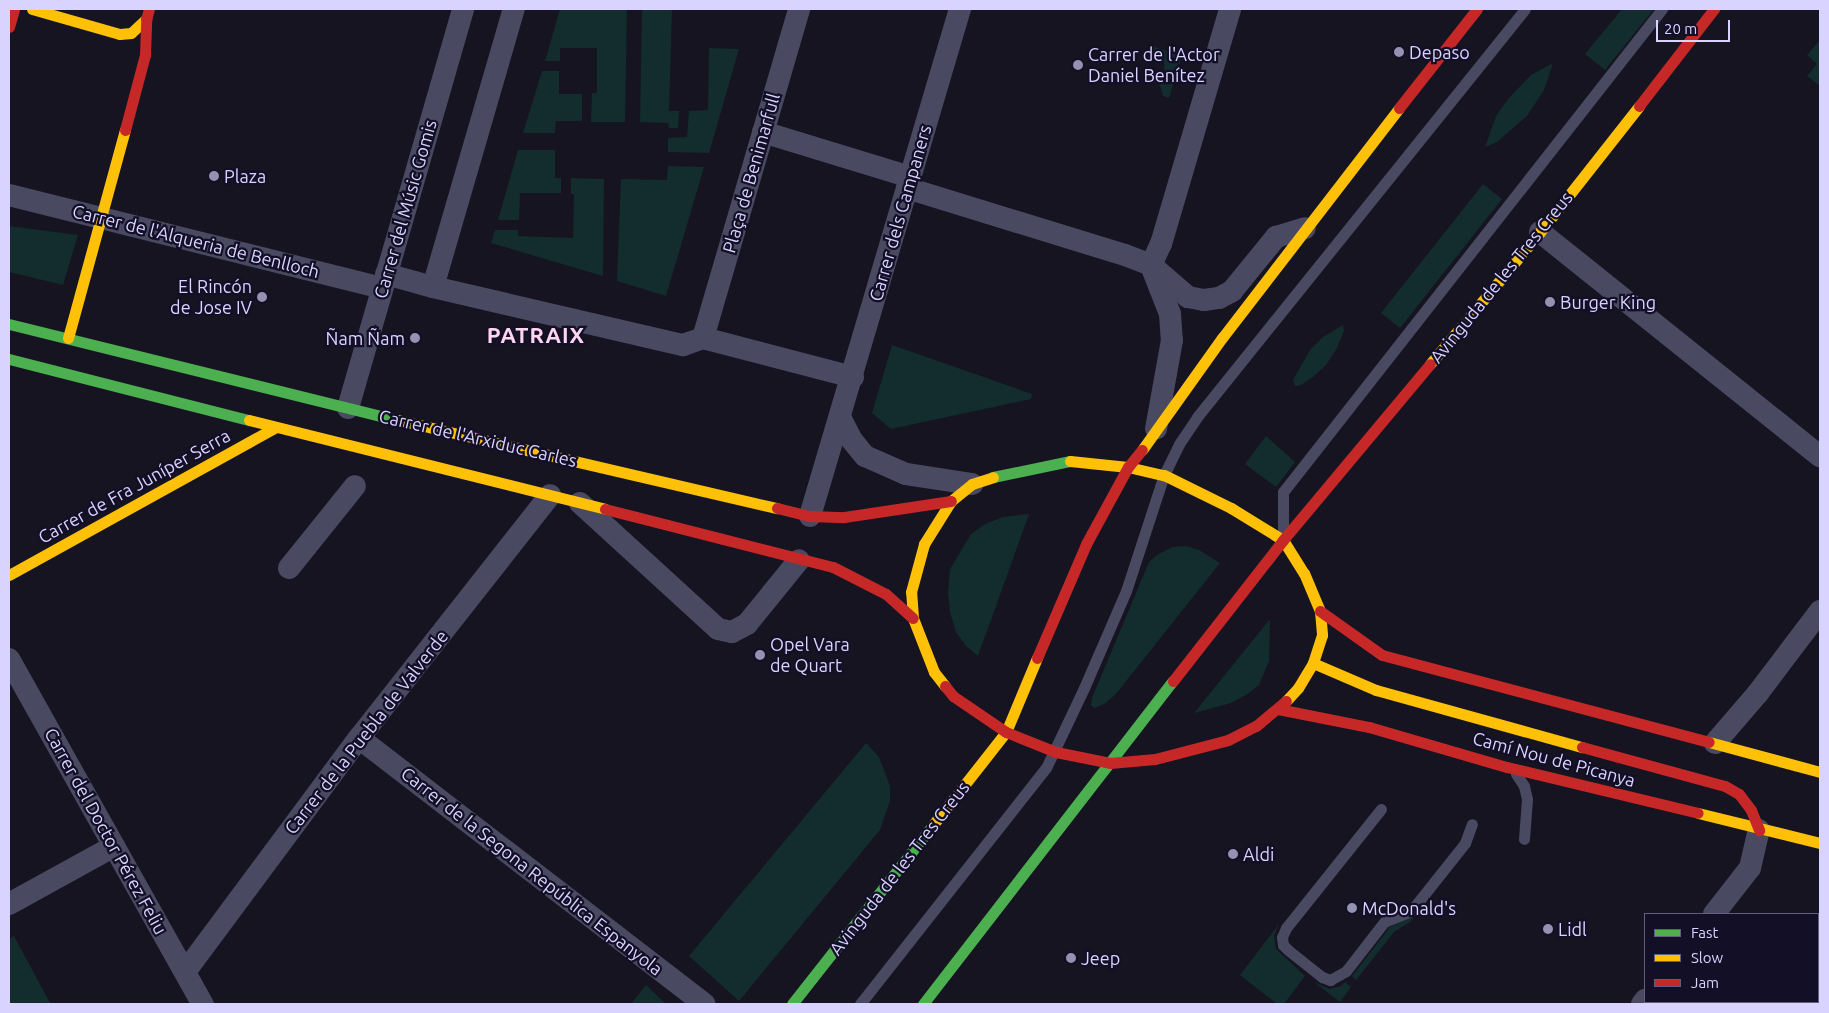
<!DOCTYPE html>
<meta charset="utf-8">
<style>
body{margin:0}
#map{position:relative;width:1829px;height:1013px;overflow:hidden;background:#161421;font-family:Ubuntu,sans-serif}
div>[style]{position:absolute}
.green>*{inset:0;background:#132c2d}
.lane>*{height:11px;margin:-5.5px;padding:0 5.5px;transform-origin:5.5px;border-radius:5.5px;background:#4a4962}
.street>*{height:22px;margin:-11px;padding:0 11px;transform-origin:11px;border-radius:11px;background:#4a4962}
.fast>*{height:11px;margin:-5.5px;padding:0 5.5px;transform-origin:5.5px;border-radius:5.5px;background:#4caf50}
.slow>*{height:11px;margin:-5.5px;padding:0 5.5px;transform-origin:5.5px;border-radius:5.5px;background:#ffc107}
.jam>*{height:11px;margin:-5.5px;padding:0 5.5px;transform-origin:5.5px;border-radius:5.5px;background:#c62828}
.dots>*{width:14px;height:14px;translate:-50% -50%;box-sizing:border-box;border:2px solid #130f26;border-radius:50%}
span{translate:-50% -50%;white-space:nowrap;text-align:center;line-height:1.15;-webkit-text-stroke:4.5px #130f26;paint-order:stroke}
.poi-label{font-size:18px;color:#d9d4ff}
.left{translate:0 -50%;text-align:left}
.right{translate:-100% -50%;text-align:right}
.street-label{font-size:18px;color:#d9d4ff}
.district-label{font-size:22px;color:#ffd6f0;font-weight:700;letter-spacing:1px}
.frame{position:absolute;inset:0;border:10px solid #d9d4ff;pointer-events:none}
.legend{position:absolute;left:1644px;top:913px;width:175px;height:90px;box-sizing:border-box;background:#130f26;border:1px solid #625e7d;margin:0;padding:6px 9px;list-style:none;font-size:15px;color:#d9d4ff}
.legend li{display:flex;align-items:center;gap:10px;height:25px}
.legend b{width:25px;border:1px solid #625e7d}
.scale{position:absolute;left:1656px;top:20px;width:74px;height:22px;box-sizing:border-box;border:2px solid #d9d4ff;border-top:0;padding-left:6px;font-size:15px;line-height:18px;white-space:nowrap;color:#d9d4ff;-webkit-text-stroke:4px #130f26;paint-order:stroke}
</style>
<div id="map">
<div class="green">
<i style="clip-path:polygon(560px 9px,627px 9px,625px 122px,591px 122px,592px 93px,597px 93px,597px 48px,560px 48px,560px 61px,545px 61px)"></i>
<i style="clip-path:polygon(642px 9px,672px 9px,669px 111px,679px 111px,678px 128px,669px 128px,668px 123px,640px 122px)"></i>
<i style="clip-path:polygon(1622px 9px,1654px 9px,1605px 70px,1585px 54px)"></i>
<i style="clip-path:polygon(1820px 40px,1820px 86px,1807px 76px,1817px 64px,1807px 55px)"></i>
<i style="clip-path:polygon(1149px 45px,1182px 56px,1169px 98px,1163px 96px,1159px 83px,1165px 74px,1164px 62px,1161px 56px,1152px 50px)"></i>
<i style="clip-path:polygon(709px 48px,739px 49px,709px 153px,668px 152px,668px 138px,687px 137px,689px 111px,708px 110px)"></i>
<i style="clip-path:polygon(1553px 63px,1544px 90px,1527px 116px,1497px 142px,1485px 147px,1496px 116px,1508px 99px,1531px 75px)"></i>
<i style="clip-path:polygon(542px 71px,559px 71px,559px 94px,582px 94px,582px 121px,556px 121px,555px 133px,523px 133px)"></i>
<i style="clip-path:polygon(518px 150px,555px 150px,555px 178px,561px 178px,561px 193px,520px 193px,519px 220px,498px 220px)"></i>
<i style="clip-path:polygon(668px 166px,704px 167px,666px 296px,617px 281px,621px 179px,667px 180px)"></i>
<i style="clip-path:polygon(571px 178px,604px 179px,603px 276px,491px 243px,495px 230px,518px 230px,518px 236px,573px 238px,574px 194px,571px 194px)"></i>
<i style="clip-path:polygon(1483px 184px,1502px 199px,1400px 328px,1381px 313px)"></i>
<i style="clip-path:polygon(9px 226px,78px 235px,63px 285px,9px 272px)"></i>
<i style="clip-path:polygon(1343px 325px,1344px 331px,1337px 348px,1326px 365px,1313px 377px,1301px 385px,1295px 386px,1293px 380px,1310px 350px,1323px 337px)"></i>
<i style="clip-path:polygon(892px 345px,1032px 394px,1031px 399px,891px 429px,872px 413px)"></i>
<i style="clip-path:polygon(1266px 436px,1295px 462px,1276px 487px,1245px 464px)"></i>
<i style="clip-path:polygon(1029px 514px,978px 656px,966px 646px,956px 632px,950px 612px,948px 593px,950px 569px,971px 534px,985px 524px,1003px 517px)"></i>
<i style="clip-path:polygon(1186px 546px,1199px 550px,1220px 563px,1115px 695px,1104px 704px,1094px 708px,1091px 705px,1092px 698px,1149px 562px,1157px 555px,1172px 547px)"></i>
<i style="clip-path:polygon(1270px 619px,1269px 661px,1259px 685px,1246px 695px,1231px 703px,1194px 713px)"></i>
<i style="clip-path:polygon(866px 743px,879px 757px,890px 786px,890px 801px,880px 830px,739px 1001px,689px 956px)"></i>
<i style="clip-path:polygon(1417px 913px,1410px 922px,1394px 932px,1356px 980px,1352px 976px,1390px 927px)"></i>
<i style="clip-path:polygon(1279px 924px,1274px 935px,1276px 949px,1305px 976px,1284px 1004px,1277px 1004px,1240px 975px)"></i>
<i style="clip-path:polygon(14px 936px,50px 1003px,48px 1004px,9px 1004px,9px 939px)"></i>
<i style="clip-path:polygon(1314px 982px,1329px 989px,1341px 986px,1345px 982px,1351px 987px,1340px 1002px)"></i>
<i style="clip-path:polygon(646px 985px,666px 1004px,631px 1004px)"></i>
</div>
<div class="lane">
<i style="left:1283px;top:534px;width:42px;rotate:-90deg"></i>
<i style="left:1283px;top:492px;width:614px;rotate:-51.88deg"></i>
<i style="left:1516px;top:774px;width:14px;rotate:56deg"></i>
<i style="left:1524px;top:786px;width:13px;rotate:77deg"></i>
<i style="left:1527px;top:799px;width:40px;rotate:94.3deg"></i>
<i style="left:1381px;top:809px;width:152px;rotate:128.6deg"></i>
<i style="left:1286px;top:928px;width:10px;rotate:114deg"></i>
<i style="left:1282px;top:937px;width:8px;rotate:83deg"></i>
<i style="left:1283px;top:945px;width:7px;rotate:45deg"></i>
<i style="left:1288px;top:950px;width:43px;rotate:38.5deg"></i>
<i style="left:1322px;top:977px;width:9px;rotate:21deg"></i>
<i style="left:1330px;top:980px;width:18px;rotate:-29deg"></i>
<i style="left:1346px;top:971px;width:62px;rotate:-52.2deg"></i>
<i style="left:1384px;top:922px;width:29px;rotate:-22deg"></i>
<i style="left:1411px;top:911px;width:87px;rotate:-51.5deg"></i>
<i style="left:1465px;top:843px;width:20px;rotate:-70deg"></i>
<i style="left:860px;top:1004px;width:300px;rotate:-51.8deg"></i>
<i style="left:1046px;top:768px;width:89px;rotate:-64.6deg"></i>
<i style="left:1084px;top:688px;width:106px;rotate:-66.6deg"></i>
<i style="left:1126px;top:591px;width:122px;rotate:-71.9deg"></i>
<i style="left:1164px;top:475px;width:34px;rotate:-64deg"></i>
<i style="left:1179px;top:444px;width:32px;rotate:-56deg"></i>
<i style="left:1197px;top:417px;width:523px;rotate:-51.2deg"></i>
</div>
<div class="street">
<i style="left:763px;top:132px;width:154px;rotate:17deg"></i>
<i style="left:907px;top:188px;width:228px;rotate:17.1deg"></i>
<i style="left:1125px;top:255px;width:28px;rotate:21deg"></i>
<i style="left:1151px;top:265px;width:49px;rotate:40.9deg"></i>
<i style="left:1188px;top:297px;width:16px;rotate:11deg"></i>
<i style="left:1204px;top:300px;width:15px;rotate:-8deg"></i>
<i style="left:1219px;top:298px;width:15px;rotate:-28deg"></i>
<i style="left:1232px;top:291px;width:70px;rotate:-50.8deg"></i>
<i style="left:1276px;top:237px;width:30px;rotate:-17deg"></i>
<i style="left:9px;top:195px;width:384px;rotate:14deg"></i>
<i style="left:1540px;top:232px;width:359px;rotate:38.7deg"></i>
<i style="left:1151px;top:265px;width:23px;rotate:-65deg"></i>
<i style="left:1161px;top:244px;width:245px;rotate:-73.6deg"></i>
<i style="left:1152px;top:268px;width:49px;rotate:68.6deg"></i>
<i style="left:1170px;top:314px;width:26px;rotate:86deg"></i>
<i style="left:1172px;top:340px;width:90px;rotate:100.2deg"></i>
<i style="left:386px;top:274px;width:49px;rotate:15.5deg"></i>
<i style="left:433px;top:287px;width:257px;rotate:13.1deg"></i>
<i style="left:683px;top:345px;width:21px;rotate:-19deg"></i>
<i style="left:703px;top:338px;width:155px;rotate:14.6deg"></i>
<i style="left:433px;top:287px;width:290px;rotate:-73.8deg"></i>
<i style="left:703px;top:338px;width:343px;rotate:-73.7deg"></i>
<i style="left:348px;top:408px;width:415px;rotate:-73.9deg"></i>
<i style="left:840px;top:417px;width:25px;rotate:63deg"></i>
<i style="left:851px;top:439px;width:22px;rotate:51deg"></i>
<i style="left:865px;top:456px;width:45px;rotate:23.7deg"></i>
<i style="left:906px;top:474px;width:67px;rotate:8.6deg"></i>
<i style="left:580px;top:503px;width:187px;rotate:42.4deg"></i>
<i style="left:718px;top:629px;width:14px;rotate:12deg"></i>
<i style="left:732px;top:632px;width:17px;rotate:-28deg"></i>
<i style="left:747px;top:624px;width:82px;rotate:-50.9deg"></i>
<i style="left:810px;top:516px;width:529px;rotate:-73.52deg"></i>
<i style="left:289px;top:568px;width:105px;rotate:-51.2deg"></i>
<i style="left:9px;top:659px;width:396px;rotate:60.7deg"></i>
<i style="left:359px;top:738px;width:436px;rotate:37.6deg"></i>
<i style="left:1715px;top:743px;width:66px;rotate:-49.3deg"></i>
<i style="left:1758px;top:693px;width:103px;rotate:-52.9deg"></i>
<i style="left:9px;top:904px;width:120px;rotate:-28.9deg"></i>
<i style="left:1714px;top:914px;width:58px;rotate:-52deg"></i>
<i style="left:1750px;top:868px;width:39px;rotate:-77deg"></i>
<i style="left:185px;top:972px;width:292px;rotate:-53.4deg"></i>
<i style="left:359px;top:738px;width:309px;rotate:-51.8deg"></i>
<i style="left:1642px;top:1004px;width:5px;rotate:-53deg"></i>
</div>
<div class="fast">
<i style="left:9px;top:324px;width:401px;rotate:13.9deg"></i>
<i style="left:9px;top:359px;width:248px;rotate:14.3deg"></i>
<i style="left:993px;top:477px;width:79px;rotate:-11.7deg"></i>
<i style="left:792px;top:1004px;width:226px;rotate:-51.8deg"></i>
<i style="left:923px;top:1004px;width:408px;rotate:-52.3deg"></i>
</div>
<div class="slow">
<i style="left:32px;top:9px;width:91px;rotate:15.9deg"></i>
<i style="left:120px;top:34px;width:11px;rotate:-5deg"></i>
<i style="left:131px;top:33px;width:21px;rotate:-43deg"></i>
<i style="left:68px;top:338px;width:216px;rotate:-74.7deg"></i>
<i style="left:1430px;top:364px;width:172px;rotate:-50.2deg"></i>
<i style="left:1540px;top:232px;width:160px;rotate:-51.8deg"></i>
<i style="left:249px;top:420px;width:367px;rotate:14deg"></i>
<i style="left:398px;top:420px;width:389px;rotate:13.1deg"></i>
<i style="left:1142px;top:450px;width:138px;rotate:-54.5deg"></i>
<i style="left:1222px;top:338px;width:290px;rotate:-52.4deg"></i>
<i style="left:1070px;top:461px;width:58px;rotate:5.9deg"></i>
<i style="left:1128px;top:467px;width:37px;rotate:13deg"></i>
<i style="left:1164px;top:475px;width:75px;rotate:26.2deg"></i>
<i style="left:1231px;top:508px;width:61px;rotate:31.6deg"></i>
<i style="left:1283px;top:540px;width:39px;rotate:58deg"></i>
<i style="left:1304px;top:573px;width:41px;rotate:67.2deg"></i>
<i style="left:1320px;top:611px;width:24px;rotate:85deg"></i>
<i style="left:1322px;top:635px;width:29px;rotate:108deg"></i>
<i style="left:1313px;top:663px;width:29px;rotate:121deg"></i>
<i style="left:1298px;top:688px;width:18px;rotate:133deg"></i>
<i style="left:9px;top:575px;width:305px;rotate:-29deg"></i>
<i style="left:1313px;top:663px;width:69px;rotate:23.2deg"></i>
<i style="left:1376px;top:690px;width:214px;rotate:15.5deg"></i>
<i style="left:945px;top:686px;width:18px;rotate:-128deg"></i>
<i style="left:934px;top:672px;width:58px;rotate:-111.3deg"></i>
<i style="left:913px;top:618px;width:26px;rotate:-94deg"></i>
<i style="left:911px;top:592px;width:50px;rotate:-74.8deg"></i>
<i style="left:924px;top:544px;width:51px;rotate:-57.9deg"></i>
<i style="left:951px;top:501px;width:27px;rotate:-39deg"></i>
<i style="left:972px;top:484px;width:22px;rotate:-18deg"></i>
<i style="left:1709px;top:742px;width:115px;rotate:15.1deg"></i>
<i style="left:1698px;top:813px;width:126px;rotate:13.8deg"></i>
<i style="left:932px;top:826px;width:120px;rotate:-51.8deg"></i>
<i style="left:1006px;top:732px;width:80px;rotate:-67.3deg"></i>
</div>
<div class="jam">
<i style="left:9px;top:27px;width:19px;rotate:-74deg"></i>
<i style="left:1639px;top:106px;width:123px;rotate:-52.3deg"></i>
<i style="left:1399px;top:108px;width:126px;rotate:-51.8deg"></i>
<i style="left:125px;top:130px;width:78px;rotate:-75.1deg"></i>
<i style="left:145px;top:55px;width:36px;rotate:-88deg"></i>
<i style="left:146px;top:19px;width:10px;rotate:-73deg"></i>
<i style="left:777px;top:508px;width:34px;rotate:14deg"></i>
<i style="left:810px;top:516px;width:34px;rotate:2deg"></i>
<i style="left:844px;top:517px;width:108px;rotate:-8.5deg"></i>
<i style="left:605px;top:509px;width:235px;rotate:14.3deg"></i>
<i style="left:833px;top:567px;width:59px;rotate:27deg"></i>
<i style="left:886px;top:594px;width:36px;rotate:42deg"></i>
<i style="left:1320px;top:611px;width:76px;rotate:35.4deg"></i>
<i style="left:1382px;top:655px;width:338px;rotate:14.9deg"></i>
<i style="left:1037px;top:658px;width:124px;rotate:-66.7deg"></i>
<i style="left:1086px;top:544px;width:88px;rotate:-61.4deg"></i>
<i style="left:1128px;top:467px;width:22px;rotate:-51deg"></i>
<i style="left:1173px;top:681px;width:179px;rotate:-52deg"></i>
<i style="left:1283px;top:540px;width:229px;rotate:-50.1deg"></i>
<i style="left:945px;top:686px;width:13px;rotate:51deg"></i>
<i style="left:953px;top:696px;width:64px;rotate:34.2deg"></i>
<i style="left:1006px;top:732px;width:54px;rotate:21.8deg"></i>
<i style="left:1056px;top:752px;width:55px;rotate:11.5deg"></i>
<i style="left:1110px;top:763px;width:45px;rotate:-5.1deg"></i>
<i style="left:1155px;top:759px;width:75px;rotate:-14.6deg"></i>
<i style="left:1228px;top:740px;width:31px;rotate:-27deg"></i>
<i style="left:1256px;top:726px;width:39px;rotate:-40deg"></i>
<i style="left:1278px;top:709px;width:93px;rotate:11.2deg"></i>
<i style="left:1369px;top:727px;width:144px;rotate:16.2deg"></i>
<i style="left:1507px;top:767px;width:196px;rotate:13.5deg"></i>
<i style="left:1582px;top:747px;width:148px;rotate:15.3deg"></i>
<i style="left:1725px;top:786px;width:16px;rotate:30deg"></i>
<i style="left:1739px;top:794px;width:20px;rotate:53deg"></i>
<i style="left:1751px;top:810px;width:22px;rotate:68deg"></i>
</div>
<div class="dots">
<i style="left:1399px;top:52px;background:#9591b1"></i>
<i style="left:1078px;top:65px;background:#9591b1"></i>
<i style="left:214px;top:176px;background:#9591b1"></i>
<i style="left:262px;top:297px;background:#9591b1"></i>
<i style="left:1550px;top:302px;background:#9591b1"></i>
<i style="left:415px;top:338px;background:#9591b1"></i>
<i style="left:760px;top:655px;background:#9591b1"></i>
<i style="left:1233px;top:854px;background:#9591b1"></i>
<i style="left:1352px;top:908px;background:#9591b1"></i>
<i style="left:1548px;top:929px;background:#9591b1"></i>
<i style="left:1071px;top:958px;background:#9591b1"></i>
</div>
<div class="poi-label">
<span class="left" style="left:1409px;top:52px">Depaso</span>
<span class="left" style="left:1088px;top:65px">Carrer de l'Actor<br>Daniel Benítez</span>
<span class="left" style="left:224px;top:176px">Plaza</span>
<span class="right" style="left:252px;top:297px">El Rincón<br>de Jose IV</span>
<span class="left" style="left:1560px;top:302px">Burger King</span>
<span class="right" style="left:405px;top:338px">Ñam Ñam</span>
<span class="left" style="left:770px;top:655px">Opel Vara<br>de Quart</span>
<span class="left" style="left:1243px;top:854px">Aldi</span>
<span class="left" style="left:1362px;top:908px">McDonald's</span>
<span class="left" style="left:1558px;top:929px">Lidl</span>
<span class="left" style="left:1081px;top:958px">Jeep</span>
</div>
<div class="street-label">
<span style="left:751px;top:173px;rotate:-74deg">Plaça de Benimarfull</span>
<span style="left:405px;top:209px;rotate:-74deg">Carrer del Músic Gomis</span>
<span style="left:900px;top:213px;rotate:-74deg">Carrer dels Campaners</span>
<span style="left:196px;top:241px;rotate:14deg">Carrer de l'Alqueria de Benlloch</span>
<span style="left:1501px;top:277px;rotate:-51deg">Avinguda de les Tres Creus</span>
<span style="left:478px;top:438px;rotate:13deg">Carrer de l'Arxiduc Carles</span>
<span style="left:134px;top:486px;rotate:-29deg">Carrer de Fra Juníper Serra</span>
<span style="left:366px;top:732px;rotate:-52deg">Carrer de la Puebla de Valverde</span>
<span style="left:1554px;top:759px;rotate:15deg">Camí Nou de Picanya</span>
<span style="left:106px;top:831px;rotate:61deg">Carrer del Doctor Pérez Feliu</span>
<span style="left:899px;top:868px;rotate:-52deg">Avinguda de les Tres Creus</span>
<span style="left:532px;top:871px;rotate:38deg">Carrer de la Segona República Espanyola</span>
</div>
<div class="district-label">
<span style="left:536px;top:335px">PATRAIX</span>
</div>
<div class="frame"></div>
<ul class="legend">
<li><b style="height:6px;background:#4caf50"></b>Fast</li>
<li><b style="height:6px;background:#ffc107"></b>Slow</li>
<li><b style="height:6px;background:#c62828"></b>Jam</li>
</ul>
<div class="scale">20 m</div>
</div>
